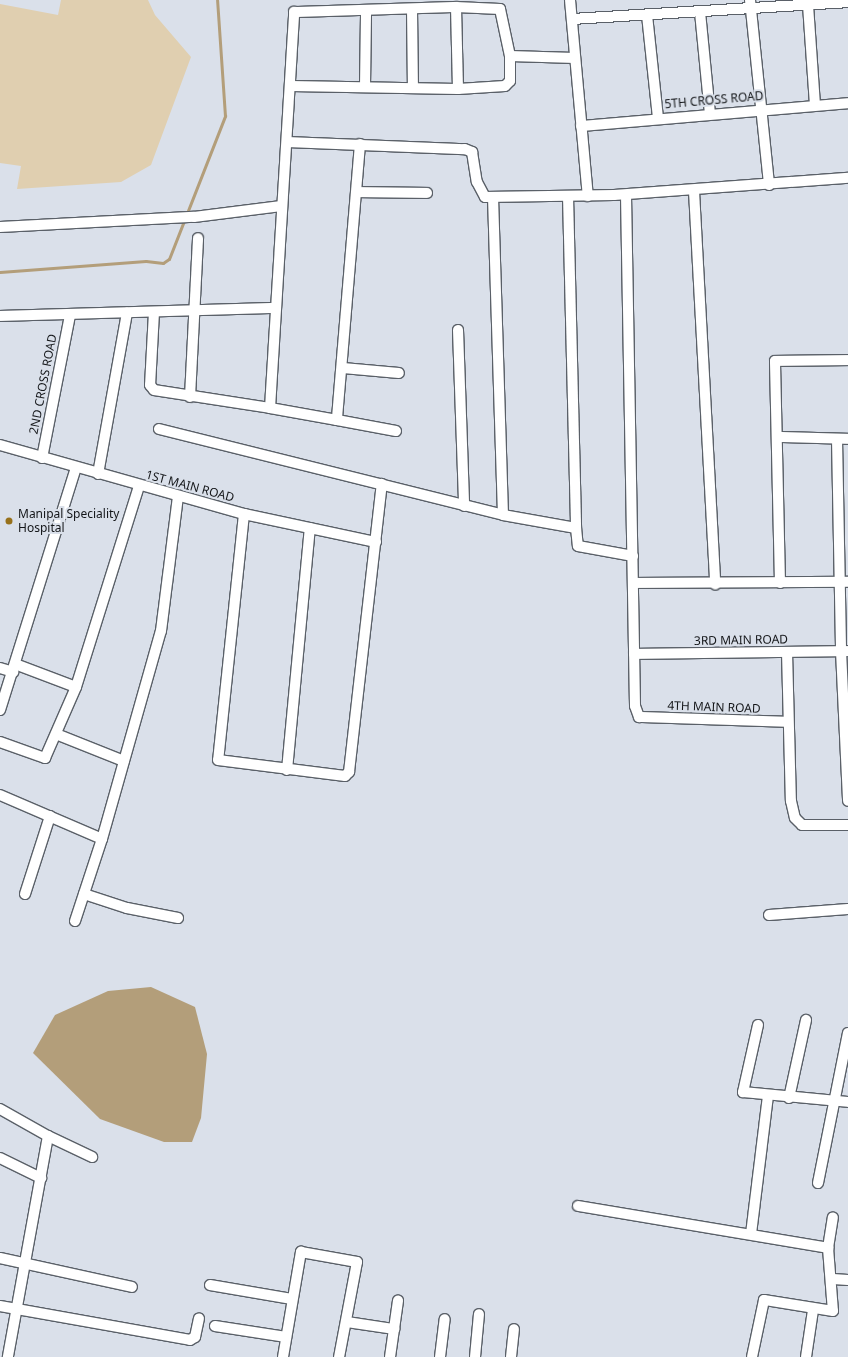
<!DOCTYPE html>
<style>
body{margin:0}
#map{position:relative;width:848px;height:1357px;overflow:hidden;background:#dae0ea;font-family:"Noto Sans",sans-serif}
div>[style]{position:absolute}
.green>*{inset:0;background:#e0cfb0}
.water>*{inset:0;background:#b39e7a}
.stream>*{height:3px;margin:-1.5px;padding:0 1.5px;transform-origin:1.5px;border-radius:1.5px;background:#b39e7a}
.roads{filter:drop-shadow(1px 0 #5a6068) drop-shadow(-1px 0 #5a6068) drop-shadow(0 1px #5a6068) drop-shadow(0 -1px #5a6068)}
.minor>*{height:10px;margin:-5px;padding:0 5px;transform-origin:5px;border-radius:5px;background:#fff}
.dots>*{width:11px;height:11px;translate:-50% -50%;box-sizing:border-box;border:2px solid #dae0ea;border-radius:50%}
span{translate:-50% -50%;white-space:nowrap;text-align:center;line-height:1.15;-webkit-text-stroke:4px #dae0ea;paint-order:stroke}
.street-label{font-size:12px;color:#141619}
.poi-label{font-size:12px;color:#141619}
.left{translate:0 -50%;text-align:left}
</style>
<div id="map">
<div class="green">
<div style="clip-path:polygon(61px 0,148px 0,155px 15px,191px 57px,151px 165px,121px 182px,17px 189px,21px 166px,0 163px,0 4px,58px 15px)"></div>
</div>
<div class="water">
<div style="clip-path:polygon(151px 987px,195px 1007px,207px 1054px,201px 1118px,192px 1142px,164px 1142px,100px 1119px,33px 1053px,55px 1015px,108px 991px)"></div>
</div>
<div class="stream">
<div style="left:0;top:272px;width:146px;rotate:-4.3deg"></div>
<div style="left:146px;top:261px;width:17px;rotate:7deg"></div>
<div style="left:163px;top:263px;width:7px;rotate:-34deg"></div>
<div style="left:169px;top:259px;width:154px;rotate:-68.6deg"></div>
<div style="left:225px;top:116px;width:116px;rotate:-93.9deg"></div>
</div>
<div class="roads">
<div class="minor">
<div style="left:570px;top:0;width:197px;rotate:84.8deg"></div>
<div style="left:750px;top:0;width:186px;rotate:84.1deg"></div>
<div style="left:808px;top:5px;width:100px;rotate:86deg"></div>
<div style="left:456px;top:7px;width:44px;rotate:2.6deg"></div>
<div style="left:500px;top:9px;width:48px;rotate:78deg"></div>
<div style="left:510px;top:56px;width:65px;rotate:1.8deg"></div>
<div style="left:412px;top:9px;width:79px;rotate:89.3deg"></div>
<div style="left:700px;top:12px;width:102px;rotate:84.4deg"></div>
<div style="left:647px;top:15px;width:104px;rotate:83.9deg"></div>
<div style="left:572px;top:19px;width:277px;rotate:-3.5deg"></div>
<div style="left:291px;top:86px;width:167px;rotate:1deg"></div>
<div style="left:458px;top:89px;width:47px;rotate:-3.7deg"></div>
<div style="left:505px;top:86px;width:7px;rotate:-45deg"></div>
<div style="left:510px;top:81px;width:25px;rotate:-90deg"></div>
<div style="left:365px;top:86px;width:76px;rotate:-89.2deg"></div>
<div style="left:581px;top:126px;width:268px;rotate:-4.9deg"></div>
<div style="left:287px;top:142px;width:178px;rotate:2.3deg"></div>
<div style="left:465px;top:149px;width:8px;rotate:23deg"></div>
<div style="left:472px;top:152px;width:30px;rotate:81deg"></div>
<div style="left:477px;top:182px;width:17px;rotate:62deg"></div>
<div style="left:485px;top:197px;width:129px;rotate:-0.9deg"></div>
<div style="left:614px;top:195px;width:235px;rotate:-4.2deg"></div>
<div style="left:360px;top:144px;width:277px;rotate:94.8deg"></div>
<div style="left:337px;top:420px;width:68px;rotate:-169.8deg"></div>
<div style="left:270px;top:408px;width:397px;rotate:-86.5deg"></div>
<div style="left:294px;top:12px;width:162px;rotate:-1.8deg"></div>
<div style="left:456px;top:7px;width:82px;rotate:88.6deg"></div>
<div style="left:694px;top:191px;width:394px;rotate:86.9deg"></div>
<div style="left:357px;top:192px;width:70px;rotate:0.8deg"></div>
<div style="left:626px;top:195px;width:511px;rotate:88.99deg"></div>
<div style="left:635px;top:706px;width:12px;rotate:70deg"></div>
<div style="left:639px;top:717px;width:149px;rotate:1.9deg"></div>
<div style="left:568px;top:196px;width:332px;rotate:88.6deg"></div>
<div style="left:493px;top:197px;width:318px;rotate:88.2deg"></div>
<div style="left:0;top:227px;width:194px;rotate:-3deg"></div>
<div style="left:194px;top:217px;width:88px;rotate:-7.2deg"></div>
<div style="left:154px;top:312px;width:73px;rotate:93.1deg"></div>
<div style="left:150px;top:385px;width:6px;rotate:51deg"></div>
<div style="left:154px;top:390px;width:117px;rotate:8.8deg"></div>
<div style="left:0;top:316px;width:274px;rotate:-1.7deg"></div>
<div style="left:458px;top:330px;width:176px;rotate:88deg"></div>
<div style="left:343px;top:368px;width:56px;rotate:5.1deg"></div>
<div style="left:190px;top:397px;width:159px;rotate:-87.1deg"></div>
<div style="left:337px;top:420px;width:60px;rotate:10.6deg"></div>
<div style="left:159px;top:429px;width:355px;rotate:14deg"></div>
<div style="left:503px;top:515px;width:74px;rotate:10.1deg"></div>
<div style="left:576px;top:528px;width:18px;rotate:84deg"></div>
<div style="left:578px;top:546px;width:56px;rotate:10.3deg"></div>
<div style="left:778px;top:437px;width:70px;rotate:1.6deg"></div>
<div style="left:837px;top:439px;width:212px;rotate:88.9deg"></div>
<div style="left:841px;top:651px;width:150px;rotate:87.3deg"></div>
<div style="left:0;top:445px;width:254px;rotate:15.8deg"></div>
<div style="left:244px;top:514px;width:135px;rotate:12deg"></div>
<div style="left:42px;top:458px;width:146px;rotate:-78.9deg"></div>
<div style="left:98px;top:474px;width:164px;rotate:-79.8deg"></div>
<div style="left:244px;top:514px;width:247px;rotate:96deg"></div>
<div style="left:218px;top:760px;width:128px;rotate:7.2deg"></div>
<div style="left:345px;top:776px;width:6px;rotate:-45deg"></div>
<div style="left:349px;top:772px;width:290px;rotate:-83.5deg"></div>
<div style="left:633px;top:583px;width:215px;rotate:-0.3deg"></div>
<div style="left:780px;top:583px;width:222px;rotate:-91.3deg"></div>
<div style="left:775px;top:361px;width:73px;rotate:-0.8deg"></div>
<div style="left:787px;top:652px;width:149px;rotate:88.5deg"></div>
<div style="left:791px;top:801px;width:17px;rotate:77deg"></div>
<div style="left:795px;top:818px;width:10px;rotate:45deg"></div>
<div style="left:802px;top:825px;width:46px"></div>
<div style="left:634px;top:654px;width:214px;rotate:-0.8deg"></div>
<div style="left:15px;top:664px;width:65px;rotate:20.7deg"></div>
<div style="left:0;top:668px;width:14px;rotate:17deg"></div>
<div style="left:0;top:710px;width:254px;rotate:-72.6deg"></div>
<div style="left:56px;top:734px;width:73px;rotate:21.7deg"></div>
<div style="left:0;top:742px;width:48px;rotate:19.6deg"></div>
<div style="left:45px;top:758px;width:77px;rotate:-66.4deg"></div>
<div style="left:76px;top:687px;width:211px;rotate:-72.6deg"></div>
<div style="left:287px;top:770px;width:243px;rotate:-84.6deg"></div>
<div style="left:0;top:795px;width:111px;rotate:23.3deg"></div>
<div style="left:25px;top:894px;width:82px;rotate:-72.2deg"></div>
<div style="left:84px;top:894px;width:45px;rotate:18deg"></div>
<div style="left:127px;top:908px;width:52px;rotate:11.1deg"></div>
<div style="left:769px;top:915px;width:79px;rotate:-4.3deg"></div>
<div style="left:75px;top:921px;width:86px;rotate:-71.8deg"></div>
<div style="left:102px;top:839px;width:216px;rotate:-74.2deg"></div>
<div style="left:161px;top:631px;width:135px;rotate:-82.8deg"></div>
<div style="left:758px;top:1025px;width:69px;rotate:102.6deg"></div>
<div style="left:743px;top:1092px;width:105px;rotate:5.4deg"></div>
<div style="left:789px;top:1098px;width:80px;rotate:-77.7deg"></div>
<div style="left:0;top:1109px;width:55px;rotate:29.4deg"></div>
<div style="left:48px;top:1136px;width:225px;rotate:100.3deg"></div>
<div style="left:48px;top:1136px;width:49px;rotate:25.5deg"></div>
<div style="left:0;top:1158px;width:46px;rotate:26deg"></div>
<div style="left:818px;top:1183px;width:153px;rotate:-78.7deg"></div>
<div style="left:578px;top:1206px;width:254px;rotate:9.5deg"></div>
<div style="left:828px;top:1248px;width:63px;rotate:85.5deg"></div>
<div style="left:833px;top:1311px;width:70px;rotate:-170.9deg"></div>
<div style="left:764px;top:1300px;width:58px;rotate:101.9deg"></div>
<div style="left:751px;top:1234px;width:140px;rotate:-83deg"></div>
<div style="left:828px;top:1248px;width:31px;rotate:-81deg"></div>
<div style="left:0;top:1258px;width:135px;rotate:12.4deg"></div>
<div style="left:833px;top:1279px;width:15px;rotate:4deg"></div>
<div style="left:210px;top:1285px;width:83px;rotate:9.7deg"></div>
<div style="left:0;top:1306px;width:193px;rotate:10.1deg"></div>
<div style="left:190px;top:1340px;width:6px;rotate:-31deg"></div>
<div style="left:195px;top:1337px;width:19px;rotate:-78deg"></div>
<div style="left:347px;top:1322px;width:48px;rotate:8.5deg"></div>
<div style="left:215px;top:1326px;width:72px;rotate:8.8deg"></div>
<div style="left:283px;top:1357px;width:107px;rotate:-80.3deg"></div>
<div style="left:301px;top:1252px;width:57px;rotate:10.1deg"></div>
<div style="left:357px;top:1262px;width:97px;rotate:100.7deg"></div>
<div style="left:390px;top:1357px;width:57px;rotate:-81.9deg"></div>
<div style="left:440px;top:1357px;width:38px;rotate:-83deg"></div>
<div style="left:475px;top:1357px;width:43px;rotate:-84.7deg"></div>
<div style="left:511px;top:1357px;width:28px;rotate:-84deg"></div>
<div style="left:806px;top:1357px;width:48px;rotate:-81.5deg"></div>
</div>
</div>
<div class="dots">
<div style="left:9px;top:521px;background:#97711b"></div>
</div>
<div class="street-label">
<span style="left:714px;top:100px;rotate:-5deg">5TH CROSS ROAD</span>
<span style="left:43px;top:384px;rotate:-79deg">2ND CROSS ROAD</span>
<span style="left:190px;top:486px;rotate:15deg">1ST MAIN ROAD</span>
<span style="left:741px;top:640px;rotate:-1deg">3RD MAIN ROAD</span>
<span style="left:714px;top:707px;rotate:2deg">4TH MAIN ROAD</span>
</div>
<div class="poi-label">
<span class="left" style="left:18px;top:521px">Manipal Speciality<br>Hospital</span>
</div>
</div>
